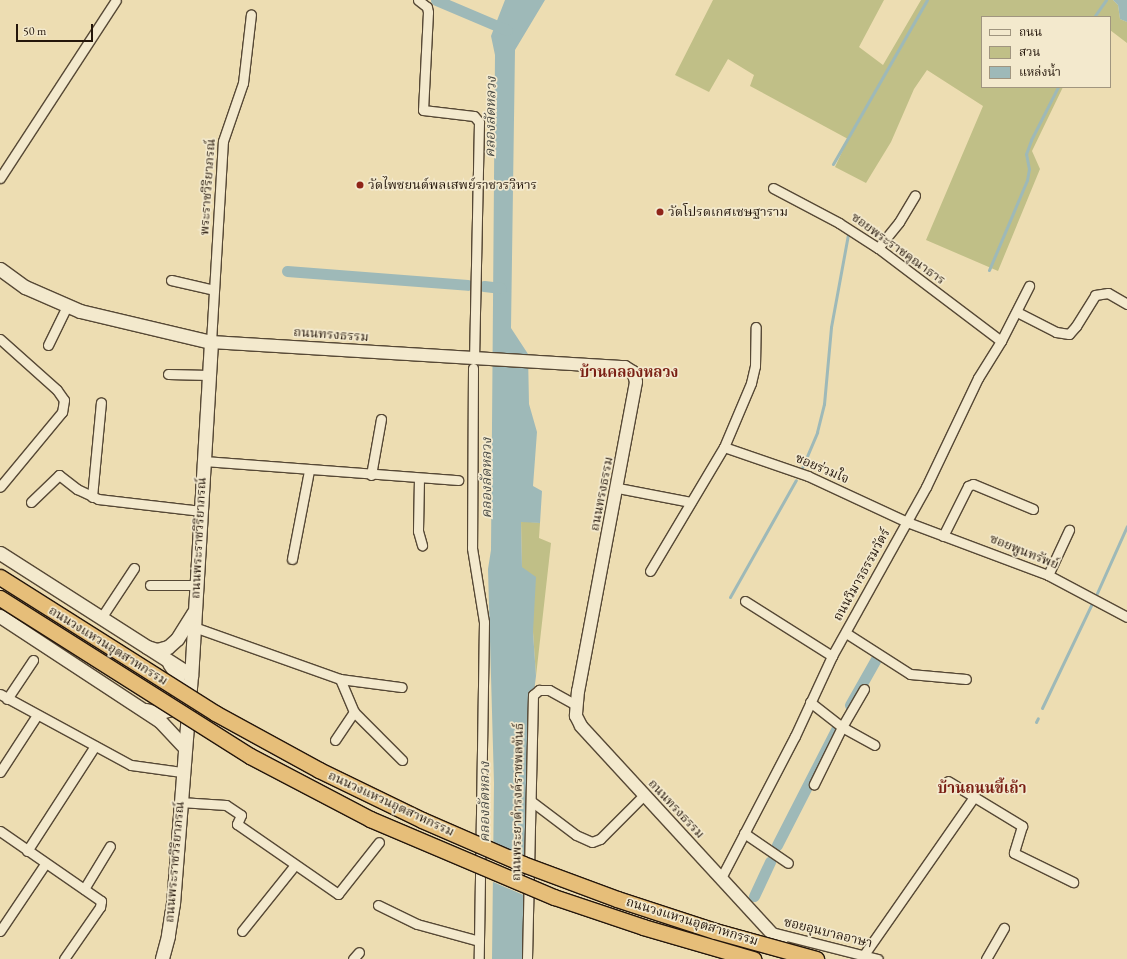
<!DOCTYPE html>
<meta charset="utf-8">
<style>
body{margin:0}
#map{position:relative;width:1127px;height:959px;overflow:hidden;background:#edddb2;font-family:"EB Garamond","Noto Serif Thai",serif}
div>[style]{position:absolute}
.green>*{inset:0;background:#c0bf87}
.water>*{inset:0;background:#9eb9b8}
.pier>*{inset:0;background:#edddb2}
.stream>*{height:3px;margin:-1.5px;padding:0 1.5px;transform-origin:1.5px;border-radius:1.5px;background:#9eb9b8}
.canal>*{height:11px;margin:-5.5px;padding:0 5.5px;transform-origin:5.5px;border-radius:5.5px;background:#9eb9b8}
.roads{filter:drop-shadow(1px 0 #564835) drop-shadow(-1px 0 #564835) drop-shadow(0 1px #564835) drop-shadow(0 -1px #564835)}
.minor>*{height:9px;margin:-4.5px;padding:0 4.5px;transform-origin:4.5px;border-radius:4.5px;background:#f3e9cd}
.tertiary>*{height:12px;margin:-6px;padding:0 6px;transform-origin:6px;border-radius:6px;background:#f3e9cd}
.secondary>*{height:13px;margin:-6.5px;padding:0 6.5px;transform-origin:6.5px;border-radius:6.5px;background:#f3e9cd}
.bridges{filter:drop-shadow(1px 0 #24160b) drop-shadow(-1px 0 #24160b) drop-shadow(0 1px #24160b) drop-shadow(0 -1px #24160b)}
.primary-bridge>*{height:15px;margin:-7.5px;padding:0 7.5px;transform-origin:7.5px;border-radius:7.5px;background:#e6be79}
.dots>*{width:11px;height:11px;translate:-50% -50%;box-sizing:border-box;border:2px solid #f3e9cd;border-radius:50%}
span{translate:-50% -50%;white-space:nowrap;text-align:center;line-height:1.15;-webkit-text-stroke:3.5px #f3e9cd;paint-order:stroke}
.poi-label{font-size:13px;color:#24160b}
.left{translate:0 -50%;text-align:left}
.street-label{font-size:13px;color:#24160b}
.water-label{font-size:14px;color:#4f4f48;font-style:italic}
.quarter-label{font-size:15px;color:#7a1f14;font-weight:700}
.legend{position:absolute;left:981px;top:16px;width:130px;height:72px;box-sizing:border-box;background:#f3e9cd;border:1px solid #a0957f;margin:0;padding:5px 7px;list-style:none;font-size:12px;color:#24160b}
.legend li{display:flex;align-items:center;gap:8px;height:20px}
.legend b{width:20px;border:1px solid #a0957f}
.scale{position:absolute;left:16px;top:24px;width:77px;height:18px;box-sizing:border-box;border:2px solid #24160b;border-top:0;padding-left:5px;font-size:12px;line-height:14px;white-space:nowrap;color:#24160b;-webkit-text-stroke:3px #f3e9cd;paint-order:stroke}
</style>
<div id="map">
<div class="green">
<div style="clip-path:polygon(713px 0,884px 0,859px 47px,883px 65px,921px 0,1113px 0,1118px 5px,1120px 19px,1127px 22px,1127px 43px,1110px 30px,1110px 17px,982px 17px,982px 87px,1063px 87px,1032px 151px,1040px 169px,998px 271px,926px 240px,983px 106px,927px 70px,914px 89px,891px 142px,866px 183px,835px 167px,848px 139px,750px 86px,754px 75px,728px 59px,709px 92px,675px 75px)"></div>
<div style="clip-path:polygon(521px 521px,540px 523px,539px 538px,551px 543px,536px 676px,533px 632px,522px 567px)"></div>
</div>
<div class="water">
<div style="clip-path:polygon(505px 0,545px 0,515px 50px,511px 328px,528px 354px,529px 404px,537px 432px,533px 486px,542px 491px,540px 523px,521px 522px,522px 567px,536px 577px,533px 632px,536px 676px,528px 739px,524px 959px,492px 959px,494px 783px,488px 569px,491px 550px,495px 55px,491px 36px)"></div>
<div style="clip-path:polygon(1113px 0,1127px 0,1127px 22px,1120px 19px,1118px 5px)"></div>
</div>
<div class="pier">
<div style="clip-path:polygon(491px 842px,528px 858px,528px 897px,491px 881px)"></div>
</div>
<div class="stream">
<div style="left:1094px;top:17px;width:21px;rotate:-55deg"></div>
<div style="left:833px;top:164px;width:189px;rotate:-60.2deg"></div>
<div style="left:989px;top:270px;width:98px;rotate:-67.1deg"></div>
<div style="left:1027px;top:180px;width:11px;rotate:-80deg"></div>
<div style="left:1029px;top:169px;width:15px;rotate:-101deg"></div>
<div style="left:1026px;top:154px;width:15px;rotate:-70deg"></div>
<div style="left:1031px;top:140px;width:59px;rotate:-63deg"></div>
<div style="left:802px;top:468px;width:39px;rotate:-67deg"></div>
<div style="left:817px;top:432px;width:29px;rotate:-76deg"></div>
<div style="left:824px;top:404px;width:77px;rotate:-84.8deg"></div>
<div style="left:831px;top:327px;width:95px;rotate:-79.6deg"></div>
<div style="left:1097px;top:593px;width:73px;rotate:-65.9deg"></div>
<div style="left:730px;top:597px;width:134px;rotate:-60.6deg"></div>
<div style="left:1042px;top:708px;width:116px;rotate:-64.5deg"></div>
<div style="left:1036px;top:722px;width:4px;rotate:-63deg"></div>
</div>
<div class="canal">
<div style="left:436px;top:0;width:77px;rotate:22.9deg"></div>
<div style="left:287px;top:271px;width:181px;rotate:4.4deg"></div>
<div style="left:484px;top:286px;width:17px;rotate:7deg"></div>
<div style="left:850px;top:705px;width:55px;rotate:-60.6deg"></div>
<div style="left:777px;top:845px;width:134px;rotate:-62.9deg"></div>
<div style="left:754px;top:896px;width:38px;rotate:-65deg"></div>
</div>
<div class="roads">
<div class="minor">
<div style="left:418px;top:0;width:11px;rotate:38deg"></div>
<div style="left:427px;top:7px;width:5px;rotate:79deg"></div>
<div style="left:428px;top:12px;width:98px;rotate:92.9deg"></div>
<div style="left:423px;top:110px;width:51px;rotate:6.7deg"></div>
<div style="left:474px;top:116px;width:8px;rotate:50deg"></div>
<div style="left:479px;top:122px;width:231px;rotate:91.2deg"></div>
<div style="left:0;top:178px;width:212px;rotate:-56.9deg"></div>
<div style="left:773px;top:188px;width:75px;rotate:27.9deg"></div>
<div style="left:839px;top:223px;width:46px;rotate:32.7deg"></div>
<div style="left:878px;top:248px;width:154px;rotate:37.1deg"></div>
<div style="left:878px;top:248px;width:33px;rotate:-51deg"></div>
<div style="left:899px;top:222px;width:31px;rotate:-59deg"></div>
<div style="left:171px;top:280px;width:44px;rotate:13.1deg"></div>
<div style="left:1017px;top:312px;width:44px;rotate:27.1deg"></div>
<div style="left:1056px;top:332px;width:13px;rotate:9deg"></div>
<div style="left:1069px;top:334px;width:11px;rotate:-49deg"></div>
<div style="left:1076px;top:326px;width:36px;rotate:-58deg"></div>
<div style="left:1095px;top:295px;width:13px;rotate:-9deg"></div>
<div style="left:1108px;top:293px;width:22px;rotate:30deg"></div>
<div style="left:0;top:339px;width:76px;rotate:41.8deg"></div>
<div style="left:57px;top:390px;width:12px;rotate:55deg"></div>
<div style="left:64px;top:400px;width:12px;rotate:99deg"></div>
<div style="left:62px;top:412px;width:97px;rotate:129.6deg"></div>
<div style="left:211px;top:342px;width:201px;rotate:-86.6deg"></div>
<div style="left:223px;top:141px;width:61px;rotate:-71deg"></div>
<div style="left:243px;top:83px;width:69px;rotate:-83.4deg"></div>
<div style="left:48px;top:345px;width:43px;rotate:-64deg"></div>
<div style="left:473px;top:368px;width:180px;rotate:90.3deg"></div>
<div style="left:472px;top:548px;width:75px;rotate:80.8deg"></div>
<div style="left:484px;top:622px;width:337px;rotate:90.9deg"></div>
<div style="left:168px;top:374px;width:41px;rotate:1.4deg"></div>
<div style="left:724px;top:447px;width:89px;rotate:19deg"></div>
<div style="left:808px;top:476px;width:109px;rotate:24.9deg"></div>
<div style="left:907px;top:522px;width:151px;rotate:20.6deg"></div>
<div style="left:1048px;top:575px;width:89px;rotate:28deg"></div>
<div style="left:204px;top:461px;width:255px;rotate:4.3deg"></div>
<div style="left:371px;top:475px;width:57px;rotate:-79.9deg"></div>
<div style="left:419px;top:478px;width:53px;rotate:91.1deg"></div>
<div style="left:418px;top:531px;width:15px;rotate:74deg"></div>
<div style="left:618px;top:488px;width:74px;rotate:10.9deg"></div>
<div style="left:92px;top:497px;width:95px;rotate:-84.6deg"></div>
<div style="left:31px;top:502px;width:39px;rotate:-44deg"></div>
<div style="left:59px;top:475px;width:23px;rotate:38deg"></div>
<div style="left:77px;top:489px;width:23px;rotate:25deg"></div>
<div style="left:98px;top:499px;width:104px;rotate:6.6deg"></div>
<div style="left:943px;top:536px;width:56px;rotate:-63.4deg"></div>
<div style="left:968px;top:486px;width:5px;rotate:-22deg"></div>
<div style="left:973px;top:484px;width:65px;rotate:22.6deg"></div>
<div style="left:292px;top:559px;width:90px;rotate:-79.1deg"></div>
<div style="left:650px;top:571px;width:144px;rotate:-59.2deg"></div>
<div style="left:724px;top:447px;width:69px;rotate:-67.1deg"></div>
<div style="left:751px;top:383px;width:17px;rotate:-77deg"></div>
<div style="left:755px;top:366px;width:39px;rotate:-89deg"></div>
<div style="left:1048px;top:575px;width:50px;rotate:-65deg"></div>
<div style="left:150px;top:585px;width:47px"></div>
<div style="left:745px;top:601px;width:103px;rotate:32.3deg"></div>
<div style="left:101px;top:618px;width:60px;rotate:-56.6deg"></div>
<div style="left:194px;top:627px;width:155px;rotate:19.6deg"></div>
<div style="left:340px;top:679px;width:62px;rotate:7.5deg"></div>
<div style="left:846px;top:633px;width:76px;rotate:32.6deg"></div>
<div style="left:910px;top:674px;width:56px;rotate:5.1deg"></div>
<div style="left:864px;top:689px;width:44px;rotate:120.1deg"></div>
<div style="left:842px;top:727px;width:37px;rotate:29deg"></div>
<div style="left:0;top:694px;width:149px;rotate:28.5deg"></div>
<div style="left:131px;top:765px;width:51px;rotate:7.8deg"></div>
<div style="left:7px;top:699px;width:47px;rotate:-56.3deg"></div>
<div style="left:810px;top:702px;width:41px;rotate:38deg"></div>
<div style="left:842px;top:727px;width:64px;rotate:116.2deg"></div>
<div style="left:354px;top:712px;width:68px;rotate:45deg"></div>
<div style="left:335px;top:740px;width:34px;rotate:-56deg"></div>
<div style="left:354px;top:712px;width:36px;rotate:-113deg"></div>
<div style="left:0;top:772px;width:68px;rotate:-57deg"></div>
<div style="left:948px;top:781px;width:87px;rotate:31.3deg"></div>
<div style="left:1022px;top:826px;width:28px;rotate:107deg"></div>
<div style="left:1014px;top:853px;width:66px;rotate:26.2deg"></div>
<div style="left:531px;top:801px;width:56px;rotate:37.1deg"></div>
<div style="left:576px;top:835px;width:17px;rotate:24deg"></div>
<div style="left:592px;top:842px;width:9px;rotate:-21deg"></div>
<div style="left:600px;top:839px;width:62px;rotate:-45deg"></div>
<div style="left:180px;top:802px;width:46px;rotate:3.7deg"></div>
<div style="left:226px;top:805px;width:18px;rotate:34deg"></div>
<div style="left:241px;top:815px;width:10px;rotate:114deg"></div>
<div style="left:237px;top:824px;width:123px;rotate:34.7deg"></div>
<div style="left:338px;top:894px;width:66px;rotate:-51.7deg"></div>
<div style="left:0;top:831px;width:123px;rotate:34.7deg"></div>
<div style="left:101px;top:901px;width:6px;rotate:99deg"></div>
<div style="left:100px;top:907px;width:63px;rotate:124.7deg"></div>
<div style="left:744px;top:833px;width:53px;rotate:34.3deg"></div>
<div style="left:27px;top:851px;width:125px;rotate:-57.1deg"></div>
<div style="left:721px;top:878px;width:160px;rotate:-62.5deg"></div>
<div style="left:795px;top:736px;width:88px;rotate:-65.2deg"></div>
<div style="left:832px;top:656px;width:193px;rotate:-60.9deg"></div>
<div style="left:926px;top:487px;width:121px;rotate:-64.5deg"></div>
<div style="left:978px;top:378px;width:44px;rotate:-58.1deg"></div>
<div style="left:1001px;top:341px;width:62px;rotate:-63deg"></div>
<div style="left:84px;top:889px;width:50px;rotate:-58.8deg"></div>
<div style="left:378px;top:905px;width:43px;rotate:26deg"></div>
<div style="left:417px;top:924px;width:64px;rotate:15.3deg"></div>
<div style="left:0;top:931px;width:81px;rotate:-56.1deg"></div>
<div style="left:242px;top:931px;width:83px;rotate:-51.3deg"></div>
<div style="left:771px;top:932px;width:110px;rotate:14.2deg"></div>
<div style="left:863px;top:956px;width:194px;rotate:-55.1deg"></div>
<div style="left:353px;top:959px;width:9px;rotate:-49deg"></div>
<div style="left:527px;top:959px;width:264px;rotate:-88.7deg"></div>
<div style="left:533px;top:695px;width:8px;rotate:-40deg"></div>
<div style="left:539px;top:690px;width:10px"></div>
<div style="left:549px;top:690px;width:31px;rotate:29deg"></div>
<div style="left:986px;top:959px;width:36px;rotate:-60deg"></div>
</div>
<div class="tertiary">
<div style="left:211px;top:342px;width:415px;rotate:3.5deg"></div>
<div style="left:625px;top:367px;width:9px;rotate:32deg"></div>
<div style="left:633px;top:372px;width:10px;rotate:73deg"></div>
<div style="left:636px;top:382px;width:314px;rotate:100.6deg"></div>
<div style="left:578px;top:691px;width:25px;rotate:95deg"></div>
<div style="left:576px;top:716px;width:11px;rotate:63deg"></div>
<div style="left:581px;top:726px;width:307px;rotate:47.4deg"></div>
</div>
<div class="secondary">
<div style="left:0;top:269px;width:31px;rotate:36deg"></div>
<div style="left:25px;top:287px;width:60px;rotate:23.6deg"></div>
<div style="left:80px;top:311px;width:135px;rotate:13.3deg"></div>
<div style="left:211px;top:342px;width:334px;rotate:93.4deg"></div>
<div style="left:191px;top:675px;width:229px;rotate:94.5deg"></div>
<div style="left:173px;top:903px;width:33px;rotate:99deg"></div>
<div style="left:168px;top:936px;width:24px;rotate:105deg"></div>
<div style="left:0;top:553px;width:227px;rotate:32.6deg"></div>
<div style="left:0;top:616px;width:191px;rotate:33.3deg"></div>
<div style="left:160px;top:721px;width:35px;rotate:47deg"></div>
<div style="left:147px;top:647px;width:10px;rotate:17deg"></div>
<div style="left:157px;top:650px;width:11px;rotate:-15deg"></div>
<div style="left:168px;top:647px;width:12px;rotate:-42deg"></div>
<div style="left:177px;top:639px;width:31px;rotate:-58deg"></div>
<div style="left:146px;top:710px;width:12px;rotate:14deg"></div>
<div style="left:158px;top:713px;width:10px;rotate:-17deg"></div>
<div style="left:168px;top:710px;width:11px;rotate:-45deg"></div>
<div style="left:176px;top:702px;width:16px;rotate:-79deg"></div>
<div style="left:179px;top:686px;width:11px;rotate:-100deg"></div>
<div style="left:177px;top:675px;width:14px;rotate:-124deg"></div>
</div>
</div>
<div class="bridges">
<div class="primary-bridge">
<div style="left:0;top:577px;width:254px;rotate:32.3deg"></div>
<div style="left:215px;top:713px;width:119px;rotate:28.7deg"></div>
<div style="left:319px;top:770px;width:114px;rotate:25.9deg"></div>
<div style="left:422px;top:820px;width:110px;rotate:23.5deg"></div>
<div style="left:523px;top:864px;width:100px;rotate:20.4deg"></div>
<div style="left:617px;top:899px;width:103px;rotate:18.1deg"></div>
<div style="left:715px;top:931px;width:105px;rotate:15.5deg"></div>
<div style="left:0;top:598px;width:296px;rotate:32.3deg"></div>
<div style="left:250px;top:756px;width:136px;rotate:27.7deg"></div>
<div style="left:370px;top:819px;width:200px;rotate:23deg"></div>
<div style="left:554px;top:897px;width:94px;rotate:18.6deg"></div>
<div style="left:643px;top:927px;width:115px;rotate:16.2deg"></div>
</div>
</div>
<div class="dots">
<div style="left:360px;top:185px;background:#8f2418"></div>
<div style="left:660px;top:212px;background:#8f2418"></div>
</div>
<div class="poi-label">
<span class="left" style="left:368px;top:185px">วัดไพชยนต์พลเสพย์ราชวรวิหาร</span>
<span class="left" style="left:668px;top:212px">วัดโปรดเกศเชษฐาราม</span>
</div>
<div class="street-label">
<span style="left:208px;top:187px;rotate:-86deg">พระราชวิริยาภรณ์</span>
<span style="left:898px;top:249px;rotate:36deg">ซอยพระราชคุณาธาร</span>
<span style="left:331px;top:335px;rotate:4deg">ถนนทรงธรรม</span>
<span style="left:822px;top:469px;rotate:23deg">ซอยร่วมใจ</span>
<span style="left:602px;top:494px;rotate:-79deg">ถนนทรงธรรม</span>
<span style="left:199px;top:538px;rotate:-87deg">ถนนพระราชวิริยาภรณ์</span>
<span style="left:1024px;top:552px;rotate:22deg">ซอยพูนทรัพย์</span>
<span style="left:862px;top:575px;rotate:-61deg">ถนนวิมารธรรมวัตร์</span>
<span style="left:108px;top:646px;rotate:32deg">ถนนวงแหวนอุตสาหกรรม</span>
<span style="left:518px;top:802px;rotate:-89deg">ถนนพระยาดำรงค์ราชพลขันธ์</span>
<span style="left:391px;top:804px;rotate:25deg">ถนนวงแหวนอุตสาหกรรม</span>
<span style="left:676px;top:809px;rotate:47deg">ถนนทรงธรรม</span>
<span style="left:175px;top:862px;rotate:-85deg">ถนนพระราชวิริยาภรณ์</span>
<span style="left:692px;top:922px;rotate:17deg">ถนนวงแหวนอุตสาหกรรม</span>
<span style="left:828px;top:933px;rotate:14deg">ซอยอุนบาลอาษา</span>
</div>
<div class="water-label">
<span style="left:490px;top:117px;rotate:-89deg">คลองลัดหลวง</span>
<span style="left:486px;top:478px;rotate:-90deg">คลองลัดหลวง</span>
<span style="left:484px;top:802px;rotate:-90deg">คลองลัดหลวง</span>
</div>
<div class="quarter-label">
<span style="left:629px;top:372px">บ้านคลองหลวง</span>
<span style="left:982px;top:788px">บ้านถนนขี้เถ้า</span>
</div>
<ul class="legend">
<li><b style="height:5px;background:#f3e9cd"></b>ถนน</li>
<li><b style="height:11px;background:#c0bf87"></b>สวน</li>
<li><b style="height:11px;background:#9eb9b8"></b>แหล่งน้ำ</li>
</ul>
<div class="scale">50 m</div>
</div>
